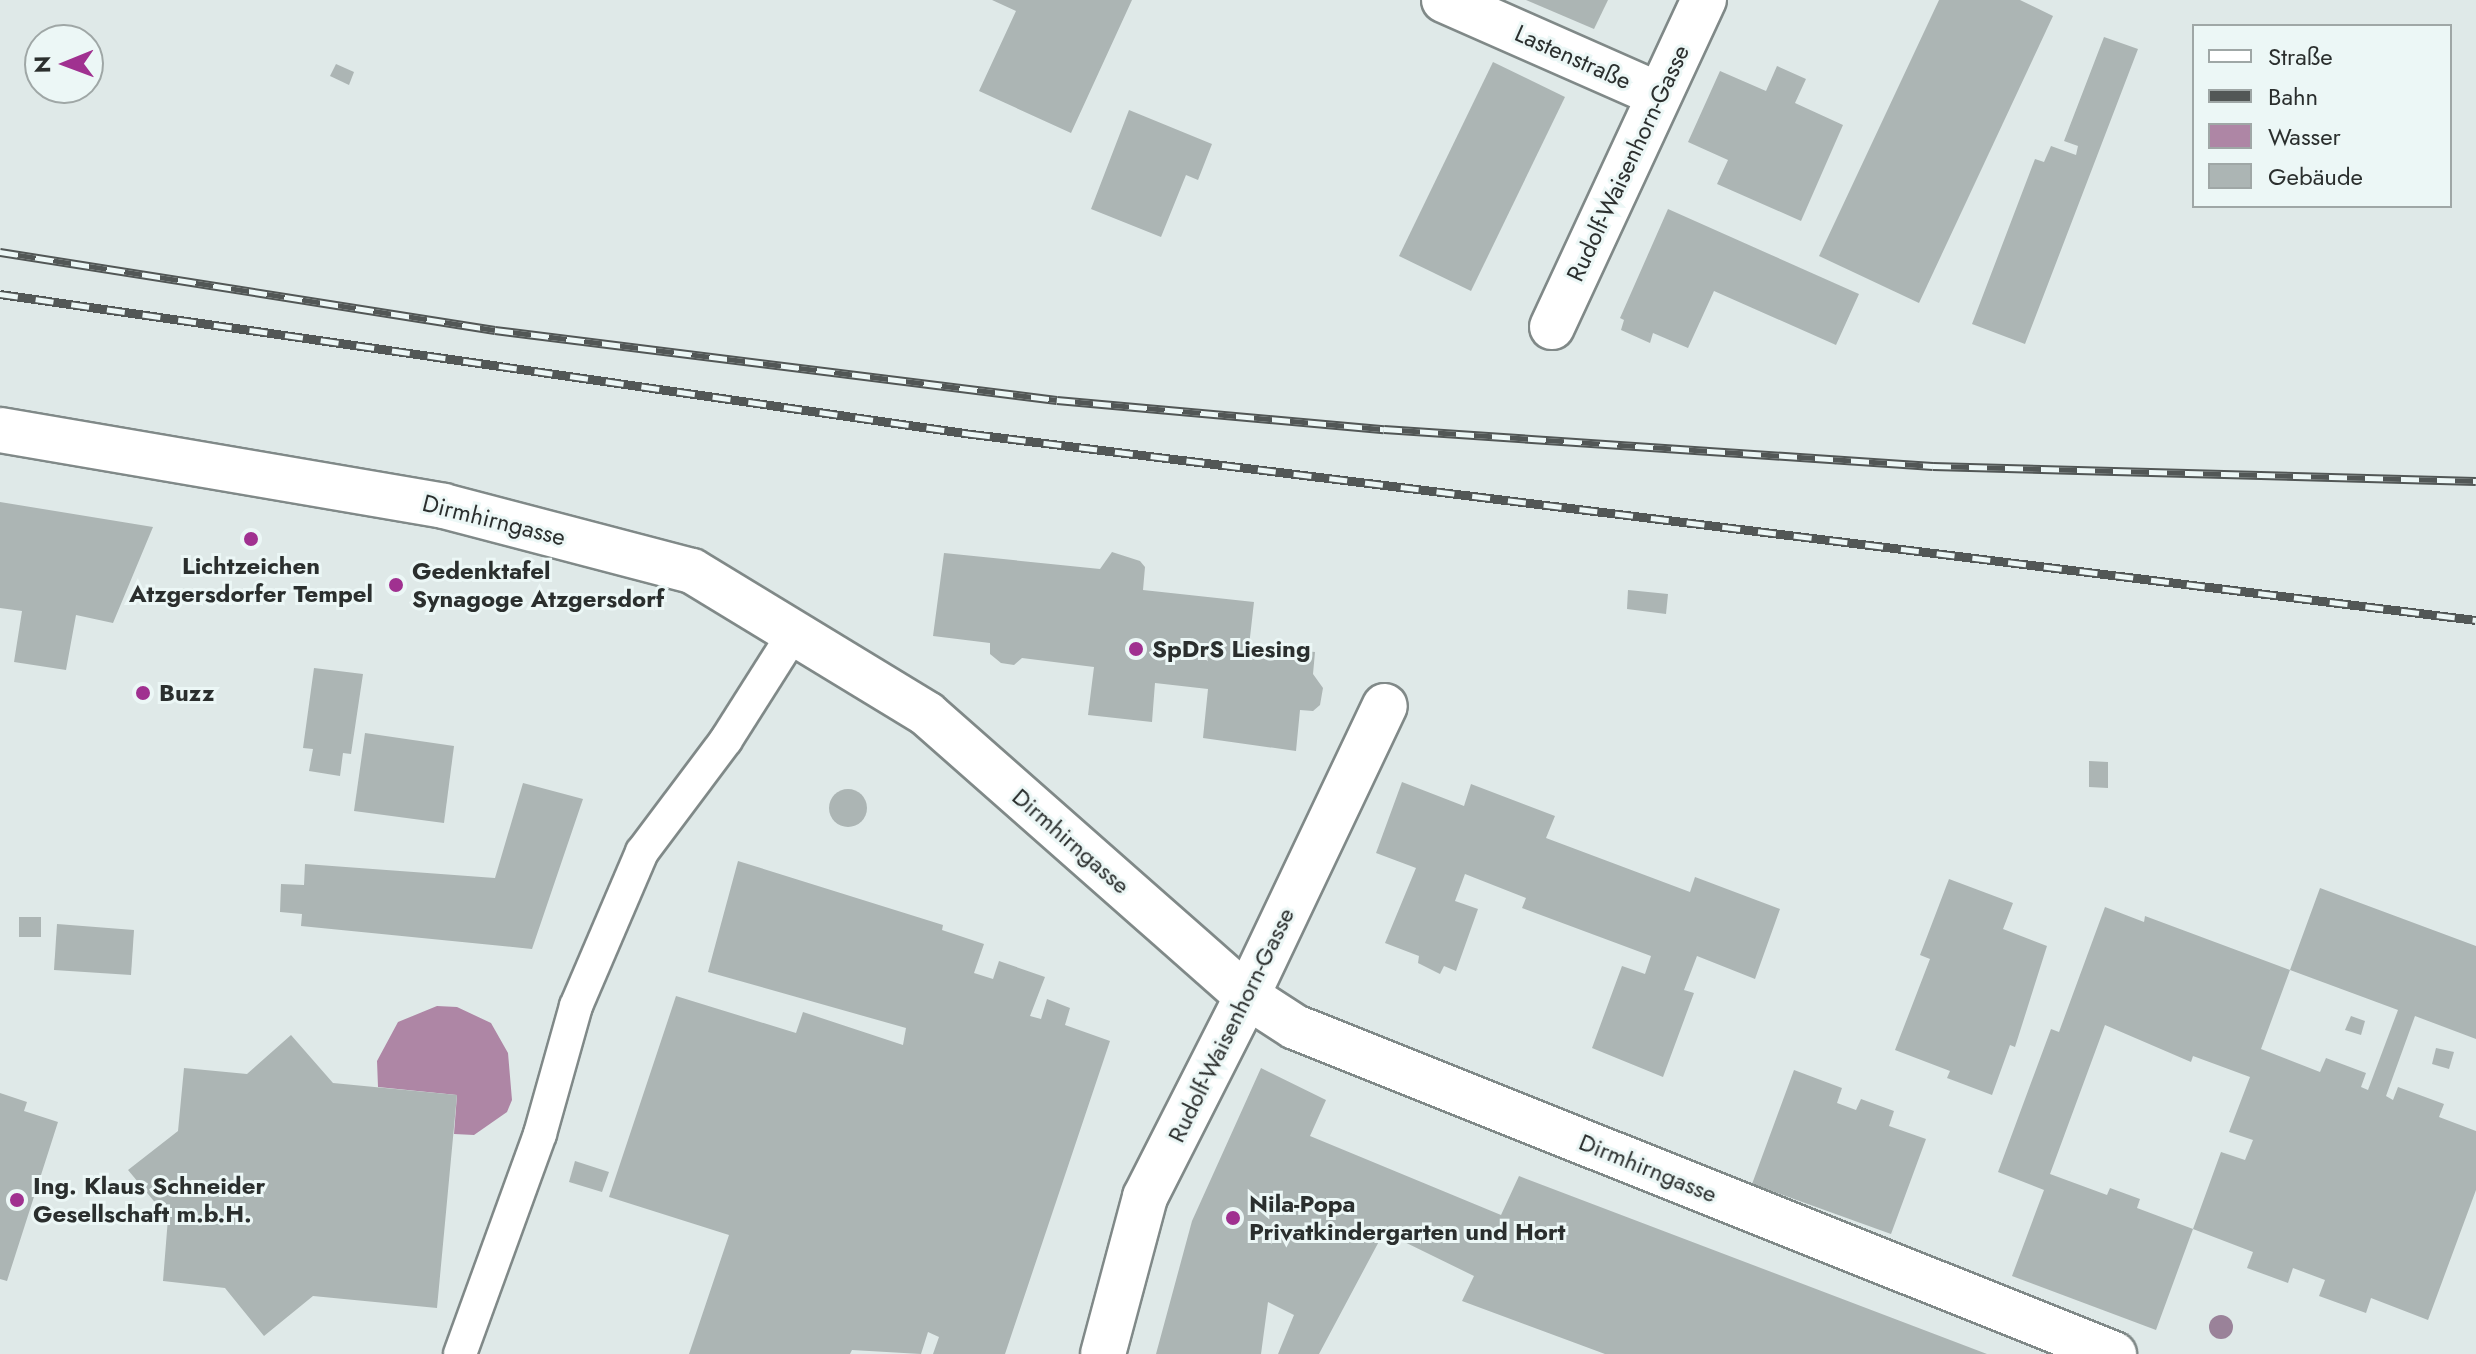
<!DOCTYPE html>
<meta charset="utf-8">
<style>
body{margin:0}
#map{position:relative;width:2476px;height:1354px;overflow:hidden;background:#dfe9e8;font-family:Jost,sans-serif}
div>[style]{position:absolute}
.water>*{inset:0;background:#ae86a5}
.building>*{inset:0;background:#acb5b4}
.round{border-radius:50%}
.roads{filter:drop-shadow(2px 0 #808988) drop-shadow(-2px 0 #808988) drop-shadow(0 2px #808988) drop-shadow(0 -2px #808988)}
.lane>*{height:32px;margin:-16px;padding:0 16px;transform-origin:16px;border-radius:16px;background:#fff}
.street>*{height:44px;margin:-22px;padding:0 22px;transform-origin:22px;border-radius:22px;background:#fff}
.secondary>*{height:44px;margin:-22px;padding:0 22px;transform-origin:22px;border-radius:22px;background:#fff}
.rail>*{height:9px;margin-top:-4.5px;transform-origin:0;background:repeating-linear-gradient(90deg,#ecf7f6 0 18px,#525756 0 36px);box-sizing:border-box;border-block:2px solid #525756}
.trees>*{width:24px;height:24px;margin:-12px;border-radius:50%;background:#9a8299}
.dots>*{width:22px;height:22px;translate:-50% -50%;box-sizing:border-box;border:4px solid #ecf7f6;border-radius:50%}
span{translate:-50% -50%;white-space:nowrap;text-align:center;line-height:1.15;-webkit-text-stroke:6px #ecf7f6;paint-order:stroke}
.street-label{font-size:24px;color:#2b2f2e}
.poi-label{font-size:24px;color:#2b2f2e;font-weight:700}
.left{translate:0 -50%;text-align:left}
.legend{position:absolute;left:2192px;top:24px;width:260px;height:184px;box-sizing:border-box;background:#ecf7f6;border:2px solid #9fa7a6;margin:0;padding:10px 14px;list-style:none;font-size:24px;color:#2b2f2e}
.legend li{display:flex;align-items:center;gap:16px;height:40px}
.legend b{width:40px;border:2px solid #9fa7a6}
.north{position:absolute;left:24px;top:24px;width:80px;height:80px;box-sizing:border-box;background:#ecf7f6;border:2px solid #9fa7a6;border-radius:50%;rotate:269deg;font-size:22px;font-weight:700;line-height:32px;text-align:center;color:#2b2f2e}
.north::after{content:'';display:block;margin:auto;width:28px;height:36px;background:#a03190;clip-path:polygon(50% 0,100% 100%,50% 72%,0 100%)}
</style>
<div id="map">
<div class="water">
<div style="clip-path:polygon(437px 1006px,457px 1007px,491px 1023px,508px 1053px,512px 1100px,507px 1112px,474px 1135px,454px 1134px,457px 1095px,378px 1087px,377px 1061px,398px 1022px)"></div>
</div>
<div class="building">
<div style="clip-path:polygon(992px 0,1132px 0,1071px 133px,979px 91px,1016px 11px)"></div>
<div style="clip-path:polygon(1526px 0,1608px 0,1594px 29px)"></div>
<div style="clip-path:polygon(1939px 0,2020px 0,2053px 16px,1919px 303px,1819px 256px)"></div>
<div style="clip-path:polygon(2104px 37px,2138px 49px,2025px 344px,1972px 324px,2035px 159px,2044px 162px,2051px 146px,2076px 155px,2078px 146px,2064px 141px)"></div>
<div style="clip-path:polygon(1493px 62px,1565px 97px,1471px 291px,1399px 256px)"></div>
<div style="clip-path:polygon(336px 64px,354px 72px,349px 85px,330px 76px)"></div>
<div style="clip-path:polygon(1777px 66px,1806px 79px,1795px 103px,1843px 125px,1801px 221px,1717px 184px,1728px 160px,1688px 142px,1720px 71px,1766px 91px)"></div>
<div style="clip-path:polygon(1129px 110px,1212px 144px,1198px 180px,1186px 175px,1161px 237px,1091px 209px)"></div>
<div style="clip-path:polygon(1668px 209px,1859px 294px,1836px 345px,1714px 291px,1688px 348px,1653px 333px,1650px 343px,1621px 330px,1624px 320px,1620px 318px)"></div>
<div style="clip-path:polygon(0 502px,153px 527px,113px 623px,76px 615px,66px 670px,14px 662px,22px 611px,0 608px)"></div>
<div style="clip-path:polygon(1112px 552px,1140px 561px,1145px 567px,1143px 590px,1254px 602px,1249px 646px,1315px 652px,1313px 674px,1323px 688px,1320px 705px,1313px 711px,1300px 710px,1296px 751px,1203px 738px,1208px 689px,1155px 683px,1152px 722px,1088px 715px,1094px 667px,1022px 658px,1014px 665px,1001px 663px,990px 654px,990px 643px,933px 636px,944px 553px,1100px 569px)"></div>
<div style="clip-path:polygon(1628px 590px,1668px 594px,1666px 614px,1627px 609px)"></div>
<div style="clip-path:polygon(314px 668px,363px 674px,351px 754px,343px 753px,340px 776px,309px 771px,313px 749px,303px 748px)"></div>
<div style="clip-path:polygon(365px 733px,454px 746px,444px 823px,354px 811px)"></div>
<div style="clip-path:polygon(2089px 761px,2108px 762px,2108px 788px,2089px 787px)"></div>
<div style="clip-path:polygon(1402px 782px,1464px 806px,1471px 784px,1555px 816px,1546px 838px,1690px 892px,1695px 877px,1780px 909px,1755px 979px,1697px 956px,1684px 990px,1694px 993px,1663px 1077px,1592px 1048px,1622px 966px,1645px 974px,1651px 956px,1522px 908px,1526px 898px,1465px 874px,1455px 901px,1478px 909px,1456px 971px,1444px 966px,1440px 974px,1418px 963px,1419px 956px,1385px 943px,1416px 868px,1376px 853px)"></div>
<div style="clip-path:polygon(523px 783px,583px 799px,532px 949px,301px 926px,302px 914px,280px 912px,281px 884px,304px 885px,305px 864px,495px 878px)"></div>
<div class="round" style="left:829px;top:789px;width:38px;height:38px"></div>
<div style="clip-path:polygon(738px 861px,943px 925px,942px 930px,984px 944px,974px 973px,993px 979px,999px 961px,1045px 977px,1030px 1016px,1041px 1019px,1047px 999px,1070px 1008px,1065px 1025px,1110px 1041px,1005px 1354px,933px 1354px,939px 1337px,928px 1332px,921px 1354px,852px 1350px,850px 1354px,689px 1354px,729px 1235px,609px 1197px,676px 996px,796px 1033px,803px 1012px,903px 1045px,906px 1028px,708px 972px)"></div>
<div style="clip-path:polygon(1949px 879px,2013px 903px,2003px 929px,2047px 946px,2015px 1047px,2010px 1045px,1992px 1095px,1947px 1078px,1950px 1071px,1895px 1050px,1930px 959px,1920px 955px)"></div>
<div style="clip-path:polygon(2320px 888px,2476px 946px,2476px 1039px,2415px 1016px,2386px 1096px,2393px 1100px,2398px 1087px,2444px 1104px,2439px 1117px,2476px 1131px,2476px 1190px,2428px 1320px,2371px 1298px,2366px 1313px,2319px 1296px,2325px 1280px,2293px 1268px,2288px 1283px,2247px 1268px,2253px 1252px,2193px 1229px,2221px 1152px,2245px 1160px,2253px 1140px,2229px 1132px,2250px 1077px,2193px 1056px,2191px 1062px,2105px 1025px,2050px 1174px,2107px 1195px,2110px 1188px,2140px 1199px,2137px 1208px,2193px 1229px,2156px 1330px,2012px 1276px,2044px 1190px,1998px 1172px,2051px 1029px,2059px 1032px,2105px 907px,2144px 922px,2145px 916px,2290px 970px,2261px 1049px,2320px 1072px,2326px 1058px,2366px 1073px,2361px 1087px,2368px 1090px,2398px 1010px,2290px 970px)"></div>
<div style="clip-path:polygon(19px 917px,41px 917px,41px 937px,19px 937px)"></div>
<div style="clip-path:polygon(57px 924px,134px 930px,131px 975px,54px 970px)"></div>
<div style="clip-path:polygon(2351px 1016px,2365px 1021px,2361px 1035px,2345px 1030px)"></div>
<div style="clip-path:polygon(291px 1035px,333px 1083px,457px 1095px,437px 1308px,313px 1296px,264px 1336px,225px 1288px,163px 1281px,168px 1218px,128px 1170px,178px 1131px,184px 1068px,247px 1074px)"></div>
<div style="clip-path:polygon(2436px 1048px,2454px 1052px,2449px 1069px,2432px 1064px)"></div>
<div style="clip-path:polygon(1261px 1068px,1326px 1100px,1310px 1136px,1501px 1215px,1519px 1176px,1987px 1354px,1605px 1354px,1462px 1301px,1474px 1276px,1384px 1232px,1319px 1354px,1278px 1354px,1294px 1315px,1268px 1302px,1261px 1354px,1156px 1354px,1192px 1221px)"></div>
<div style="clip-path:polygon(1794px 1070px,1842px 1088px,1837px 1103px,1856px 1110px,1861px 1099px,1894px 1111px,1889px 1126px,1926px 1139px,1891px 1234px,1752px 1184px)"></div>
<div style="clip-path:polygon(0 1093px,27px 1102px,24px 1111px,58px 1122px,7px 1281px,0 1279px)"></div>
<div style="clip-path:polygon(575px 1161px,609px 1172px,602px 1192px,569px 1182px)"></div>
</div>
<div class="roads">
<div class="lane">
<div style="left:460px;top:1354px;width:234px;rotate:-70deg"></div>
<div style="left:540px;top:1134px;width:133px;rotate:-74.3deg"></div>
<div style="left:576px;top:1006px;width:168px;rotate:-66.8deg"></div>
<div style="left:642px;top:852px;width:140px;rotate:-53.1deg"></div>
<div style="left:726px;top:740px;width:127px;rotate:-57.6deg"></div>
</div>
<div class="street">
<div style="left:1444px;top:0;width:235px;rotate:23.8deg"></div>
<div style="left:1552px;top:327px;width:361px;rotate:-65.1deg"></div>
<div style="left:0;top:430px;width:450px;rotate:9.7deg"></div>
<div style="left:444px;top:506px;width:256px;rotate:14.7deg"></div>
<div style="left:692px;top:571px;width:275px;rotate:31.3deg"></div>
<div style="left:927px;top:714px;width:427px;rotate:41.4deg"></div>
<div style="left:1247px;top:996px;width:321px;rotate:-64.6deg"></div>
</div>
<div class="secondary">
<div style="left:1103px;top:1354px;width:163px;rotate:-75deg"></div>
<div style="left:1145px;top:1197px;width:225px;rotate:-63.1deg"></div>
<div style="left:1247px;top:996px;width:57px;rotate:32.9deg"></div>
<div style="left:1295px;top:1027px;width:882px;rotate:21.77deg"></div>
</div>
</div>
<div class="rail">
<div style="left:0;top:252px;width:501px;rotate:8.95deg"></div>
<div style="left:495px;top:330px;width:566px;rotate:7.1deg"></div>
<div style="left:1057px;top:400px;width:328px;rotate:5.1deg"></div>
<div style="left:1384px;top:429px;width:550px;rotate:3.86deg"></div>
<div style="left:1933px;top:466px;width:543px;rotate:1.58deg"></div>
<div style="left:0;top:294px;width:982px;rotate:8.2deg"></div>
<div style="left:972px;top:434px;width:1515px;rotate:7.05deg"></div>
</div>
<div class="trees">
<div style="left:2221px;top:1327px"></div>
</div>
<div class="dots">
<div style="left:251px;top:539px;background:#a03190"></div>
<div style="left:396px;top:585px;background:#a03190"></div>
<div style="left:1136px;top:649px;background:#a03190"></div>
<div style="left:143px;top:693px;background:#a03190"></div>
<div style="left:17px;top:1200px;background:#a03190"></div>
<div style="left:1233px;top:1218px;background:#a03190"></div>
</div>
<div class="street-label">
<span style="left:1573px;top:57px;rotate:24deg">Lastenstraße</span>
<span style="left:1628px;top:163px;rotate:-65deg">Rudolf-Waisenhorn-Gasse</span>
<span style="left:494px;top:520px;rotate:14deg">Dirmhirngasse</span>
<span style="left:1071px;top:841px;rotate:41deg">Dirmhirngasse</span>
<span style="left:1231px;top:1025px;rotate:-64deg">Rudolf-Waisenhorn-Gasse</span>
<span style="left:1648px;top:1168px;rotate:22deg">Dirmhirngasse</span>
</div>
<div class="poi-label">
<span style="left:251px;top:580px">Lichtzeichen<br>Atzgersdorfer Tempel</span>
<span class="left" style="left:412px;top:585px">Gedenktafel<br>Synagoge Atzgersdorf</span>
<span class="left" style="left:1152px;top:649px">SpDrS Liesing</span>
<span class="left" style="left:159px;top:693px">Buzz</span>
<span class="left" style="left:33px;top:1200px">Ing. Klaus Schneider<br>Gesellschaft m.b.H.</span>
<span class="left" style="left:1249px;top:1218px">Nila-Popa<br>Privatkindergarten und Hort</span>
</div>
<ul class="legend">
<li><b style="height:10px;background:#fff"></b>Straße</li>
<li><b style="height:10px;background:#525756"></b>Bahn</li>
<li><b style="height:22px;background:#ae86a5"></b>Wasser</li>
<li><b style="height:22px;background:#acb5b4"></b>Gebäude</li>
</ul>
<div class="north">N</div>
</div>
